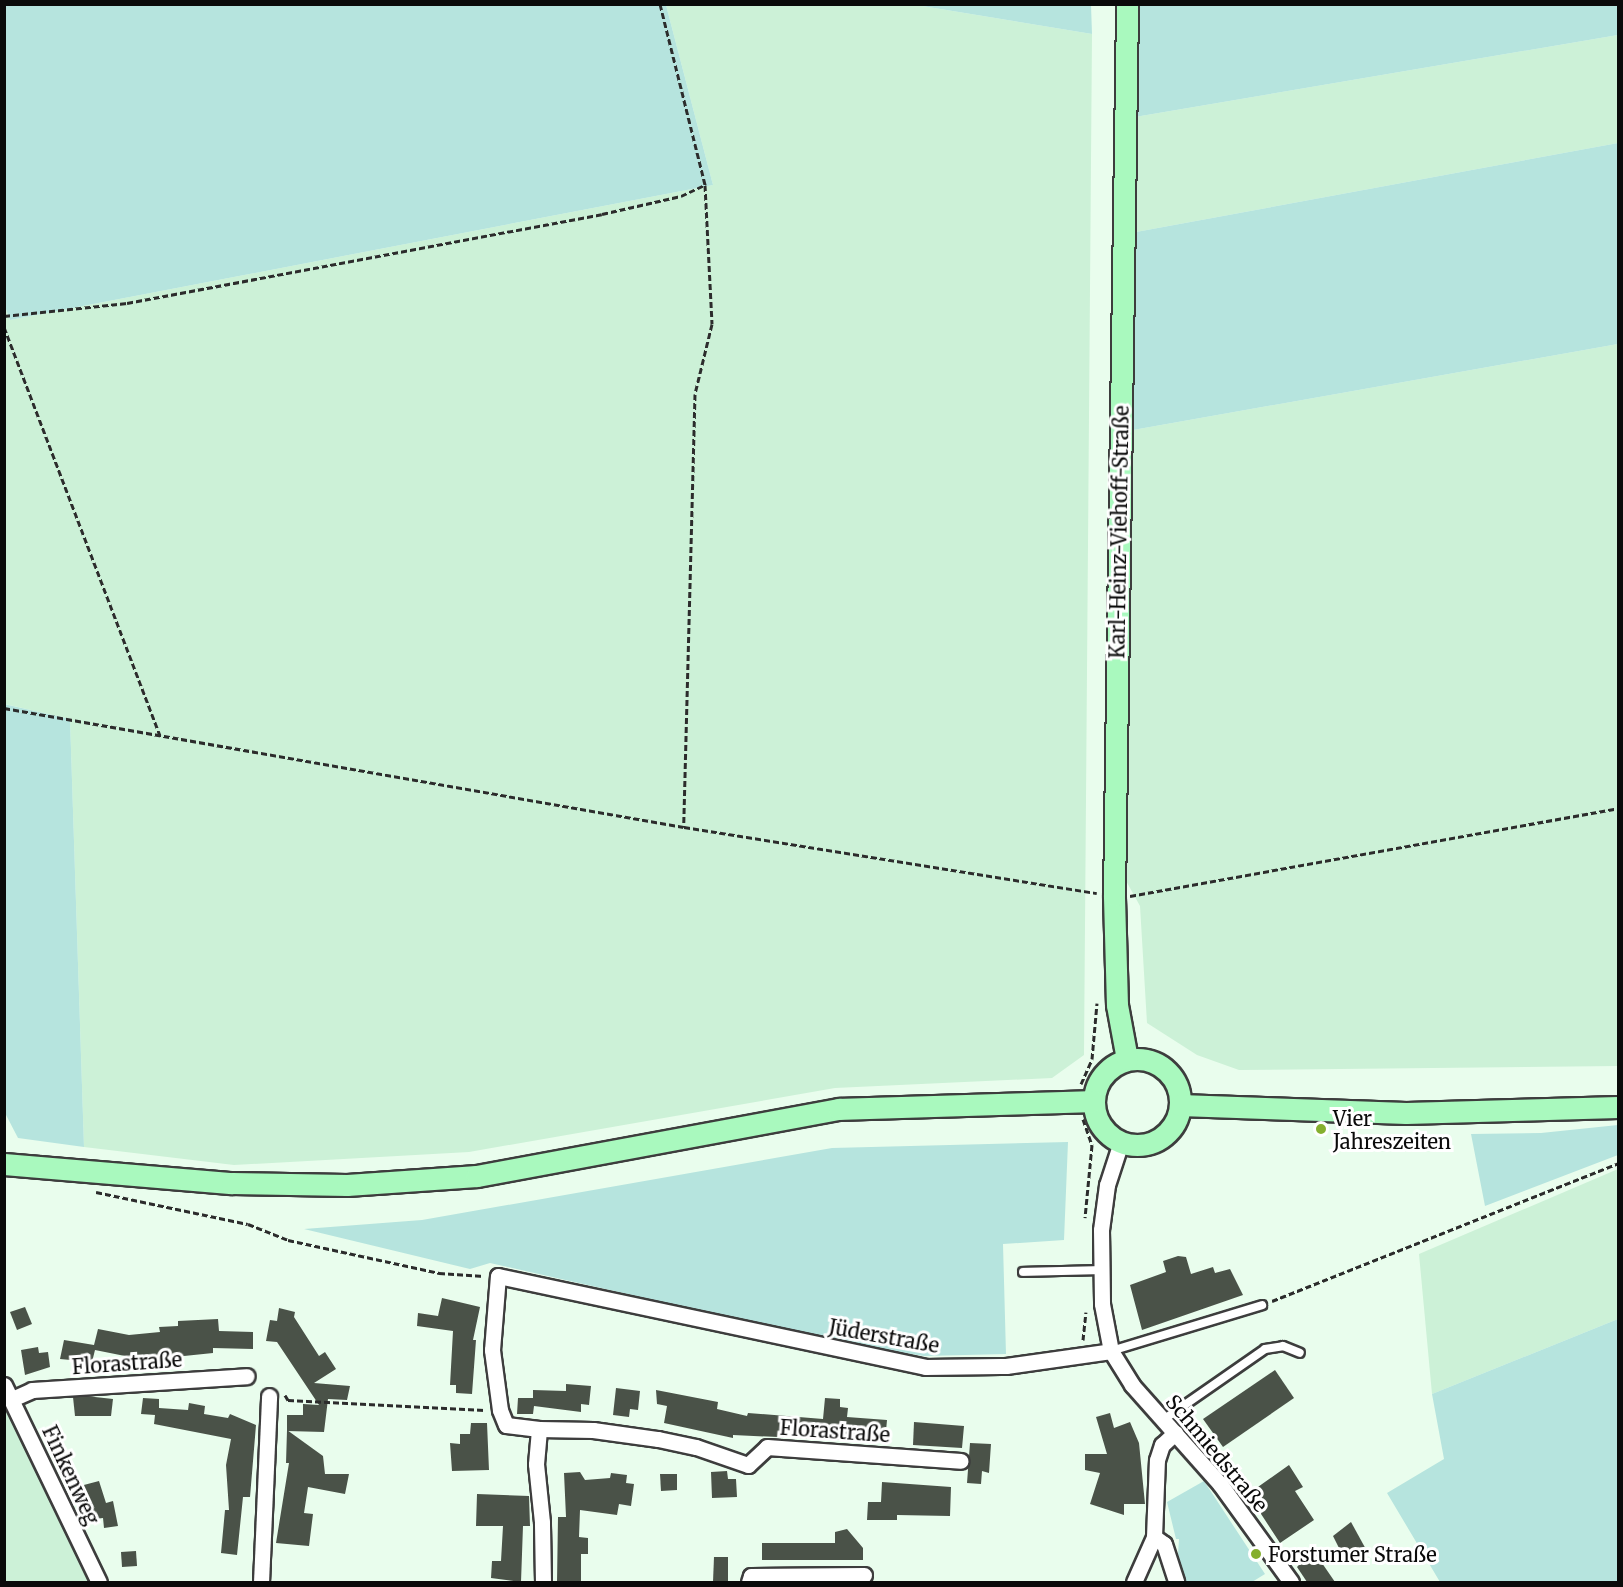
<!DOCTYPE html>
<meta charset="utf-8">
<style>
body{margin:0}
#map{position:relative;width:1623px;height:1587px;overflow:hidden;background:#e9fded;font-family:Merriweather,serif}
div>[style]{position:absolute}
.farmland>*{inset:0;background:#ccf1d7}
.green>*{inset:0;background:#b6e4de}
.building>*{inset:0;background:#4a5248}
.path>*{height:3px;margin-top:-1.5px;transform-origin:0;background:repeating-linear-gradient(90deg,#2c2c2c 0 6px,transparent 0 9px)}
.roads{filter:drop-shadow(2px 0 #3d3d3d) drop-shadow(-2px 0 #3d3d3d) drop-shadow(0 2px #3d3d3d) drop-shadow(0 -2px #3d3d3d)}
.lane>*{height:8px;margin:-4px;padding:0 4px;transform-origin:4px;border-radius:4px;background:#fff}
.street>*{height:15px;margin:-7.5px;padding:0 7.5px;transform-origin:7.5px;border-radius:7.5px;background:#fff}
.secondary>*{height:21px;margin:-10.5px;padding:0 10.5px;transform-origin:10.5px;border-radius:10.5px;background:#a9f9be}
.secondary>.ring{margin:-10.5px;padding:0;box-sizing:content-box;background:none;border:21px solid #a9f9be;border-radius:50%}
.dots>*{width:16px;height:16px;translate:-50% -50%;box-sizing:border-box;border:3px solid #fff;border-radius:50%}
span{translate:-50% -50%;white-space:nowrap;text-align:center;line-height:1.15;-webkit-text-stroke:6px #fff;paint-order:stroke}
.street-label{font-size:20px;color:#0a0a0a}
.poi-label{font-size:20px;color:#0a0a0a}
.left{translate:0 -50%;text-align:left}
.frame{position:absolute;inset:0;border:6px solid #0a0a0a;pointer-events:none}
</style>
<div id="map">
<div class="farmland">
<div style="clip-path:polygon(666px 5px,916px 5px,1092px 34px,1084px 1055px,1052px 1078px,835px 1088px,469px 1152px,234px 1165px,84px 1147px,70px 719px,5px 704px,4px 304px,10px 320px,713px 185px)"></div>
<div style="clip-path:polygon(1618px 35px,1618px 143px,1136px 232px,1135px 117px)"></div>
<div style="clip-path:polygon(1618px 344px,1618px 1066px,1239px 1070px,1197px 1055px,1147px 1023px,1140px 906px,1125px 879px,1133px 430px)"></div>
<div style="clip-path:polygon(1618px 1169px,1618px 1319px,1432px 1394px,1419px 1254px)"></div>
<div style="clip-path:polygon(4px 1400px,92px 1582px,5px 1582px)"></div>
</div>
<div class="green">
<div style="clip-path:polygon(5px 4px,666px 5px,713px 185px,10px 320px,4px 304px)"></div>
<div style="clip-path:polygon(916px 5px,1091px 5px,1092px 34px)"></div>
<div style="clip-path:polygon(1133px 5px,1618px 5px,1618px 35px,1135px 117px)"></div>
<div style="clip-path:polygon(1618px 143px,1618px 344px,1133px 430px,1136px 232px)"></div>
<div style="clip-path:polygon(4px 704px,70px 719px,84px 1147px,18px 1138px,5px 1113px)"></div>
<div style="clip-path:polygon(1618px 1125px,1618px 1155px,1485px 1206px,1471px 1134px,1541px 1133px)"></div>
<div style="clip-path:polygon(1068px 1142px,1064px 1240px,1003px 1244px,1006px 1354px,924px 1356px,863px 1347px,490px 1263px,470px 1269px,304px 1229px,422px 1220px,832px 1148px)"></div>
<div style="clip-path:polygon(1618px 1319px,1618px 1582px,1440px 1582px,1387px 1493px,1444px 1459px,1432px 1394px)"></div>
<div style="clip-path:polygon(1204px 1481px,1265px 1574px,1252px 1582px,1185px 1582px,1178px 1555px,1179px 1539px,1176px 1539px,1167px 1502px)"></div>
</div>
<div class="building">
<div style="clip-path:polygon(1178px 1256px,1186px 1257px,1191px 1274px,1213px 1267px,1215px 1273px,1230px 1269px,1243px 1295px,1142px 1330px,1130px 1285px,1166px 1272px,1163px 1261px)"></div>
<div style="clip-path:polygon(442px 1298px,480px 1307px,473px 1340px,476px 1340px,472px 1394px,456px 1393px,456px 1385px,450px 1385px,453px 1331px,417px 1326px,418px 1313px,438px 1316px)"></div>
<div style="clip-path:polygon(25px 1307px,32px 1324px,17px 1330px,10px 1312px)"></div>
<div style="clip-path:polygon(279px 1308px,295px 1312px,294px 1317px,319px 1356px,325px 1352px,336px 1369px,314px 1383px,350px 1386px,347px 1400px,328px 1399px,324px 1432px,287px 1431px,287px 1415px,303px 1415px,303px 1404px,319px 1405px,277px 1342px,266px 1341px,270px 1320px,277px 1321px)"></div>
<div style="clip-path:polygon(218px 1319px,219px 1331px,253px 1332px,253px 1349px,213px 1348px,213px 1353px,126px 1362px,125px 1356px,95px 1350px,92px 1362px,60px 1359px,64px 1340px,94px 1345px,98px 1329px,129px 1335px,160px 1332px,159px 1327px,178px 1326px,178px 1321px)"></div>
<div style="clip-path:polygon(38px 1347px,39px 1353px,48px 1352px,50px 1367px,25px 1375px,21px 1350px)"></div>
<div style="clip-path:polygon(1275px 1370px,1294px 1398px,1223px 1447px,1203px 1419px)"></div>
<div style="clip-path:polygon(566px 1384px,591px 1386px,589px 1405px,581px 1404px,581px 1412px,534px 1406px,533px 1414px,517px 1414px,518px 1398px,533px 1398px,533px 1390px,566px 1391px)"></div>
<div style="clip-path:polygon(616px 1388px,640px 1391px,638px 1410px,630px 1409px,629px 1417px,613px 1415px)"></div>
<div style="clip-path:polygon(656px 1390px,718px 1402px,717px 1409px,747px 1416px,748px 1413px,823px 1419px,825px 1398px,840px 1399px,840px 1407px,848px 1408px,847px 1417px,887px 1420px,885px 1442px,733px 1435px,733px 1438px,664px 1423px,667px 1406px,657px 1404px)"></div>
<div style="clip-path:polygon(86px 1396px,113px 1399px,111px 1416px,75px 1416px,73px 1397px)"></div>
<div style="clip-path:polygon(143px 1398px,159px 1399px,159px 1408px,188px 1410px,189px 1403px,205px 1406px,204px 1414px,228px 1418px,230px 1414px,256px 1425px,250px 1497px,243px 1497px,237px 1555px,221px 1553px,225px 1510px,229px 1510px,226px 1465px,231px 1439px,154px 1424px,155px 1415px,141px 1414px)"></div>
<div style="clip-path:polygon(1110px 1413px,1114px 1428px,1130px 1422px,1139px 1443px,1145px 1504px,1124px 1504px,1124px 1515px,1090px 1504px,1100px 1473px,1085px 1470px,1085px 1454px,1107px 1454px,1096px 1417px)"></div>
<div style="clip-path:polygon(914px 1422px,964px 1426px,962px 1448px,913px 1445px)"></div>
<div style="clip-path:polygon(471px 1423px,487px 1423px,489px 1470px,452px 1471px,450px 1443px,460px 1444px,460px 1434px,470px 1434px)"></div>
<div style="clip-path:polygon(287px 1430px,323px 1456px,325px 1474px,349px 1474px,345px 1494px,308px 1487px,304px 1513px,313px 1514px,309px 1546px,276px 1543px,289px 1463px,286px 1463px)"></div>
<div style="clip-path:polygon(970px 1443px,991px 1444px,989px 1473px,982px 1471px,981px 1484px,967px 1483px)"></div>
<div style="clip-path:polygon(1289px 1465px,1303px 1487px,1295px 1491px,1314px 1520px,1280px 1543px,1248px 1494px)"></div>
<div style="clip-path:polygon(727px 1471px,728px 1479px,736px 1479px,737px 1497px,712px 1498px,711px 1472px)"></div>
<div style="clip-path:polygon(580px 1472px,585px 1480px,610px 1478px,611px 1473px,627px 1475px,626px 1483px,634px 1484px,631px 1506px,619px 1504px,617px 1515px,580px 1510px,579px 1537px,588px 1538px,588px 1554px,581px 1554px,581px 1582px,557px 1582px,558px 1517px,566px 1517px,564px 1473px)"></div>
<div style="clip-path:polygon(660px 1474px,677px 1474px,677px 1490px,661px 1491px)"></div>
<div style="clip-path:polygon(99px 1481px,106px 1503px,113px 1501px,118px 1526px,104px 1528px,103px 1518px,95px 1519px,92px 1507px,86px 1508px,80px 1486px)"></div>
<div style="clip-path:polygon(882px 1482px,951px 1487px,950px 1516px,897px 1515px,897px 1520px,867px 1520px,868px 1502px,881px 1502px)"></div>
<div style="clip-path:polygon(477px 1494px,529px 1496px,530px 1526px,523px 1526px,521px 1582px,491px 1578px,492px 1561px,501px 1561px,503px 1526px,476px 1526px)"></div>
<div style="clip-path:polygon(1351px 1522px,1368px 1553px,1347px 1564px,1333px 1536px)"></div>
<div style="clip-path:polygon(847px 1529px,863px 1548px,863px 1560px,762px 1560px,762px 1543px,835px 1543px,835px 1532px)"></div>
<div style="clip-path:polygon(1313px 1550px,1335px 1582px,1307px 1582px,1297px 1567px)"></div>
<div style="clip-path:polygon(136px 1551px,137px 1566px,122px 1567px,121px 1552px)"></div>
<div style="clip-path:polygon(714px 1557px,728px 1557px,728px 1582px,713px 1582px)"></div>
</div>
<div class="path">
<div style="left:660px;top:4px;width:187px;rotate:76deg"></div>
<div style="left:705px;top:185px;width:139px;rotate:87.1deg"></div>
<div style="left:712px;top:324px;width:72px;rotate:103.7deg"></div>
<div style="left:695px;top:394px;width:433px;rotate:91.5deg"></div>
<div style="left:4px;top:316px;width:124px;rotate:-6deg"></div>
<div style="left:127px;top:303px;width:483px;rotate:-10.6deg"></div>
<div style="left:602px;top:214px;width:81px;rotate:-12.8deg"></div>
<div style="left:681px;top:196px;width:26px;rotate:-25deg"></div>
<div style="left:4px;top:327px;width:437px;rotate:69.1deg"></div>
<div style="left:4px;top:708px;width:690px;rotate:9.93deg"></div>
<div style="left:684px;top:827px;width:418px;rotate:9.1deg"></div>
<div style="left:1130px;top:896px;width:496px;rotate:-10.2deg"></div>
<div style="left:1081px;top:1084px;width:27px;rotate:-66deg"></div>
<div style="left:1092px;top:1059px;width:56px;rotate:-84.9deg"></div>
<div style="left:1083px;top:1119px;width:28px;rotate:71deg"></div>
<div style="left:1092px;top:1145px;width:73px;rotate:95.5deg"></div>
<div style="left:96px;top:1192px;width:155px;rotate:11.9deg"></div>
<div style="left:248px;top:1224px;width:43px;rotate:21.8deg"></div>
<div style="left:288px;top:1240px;width:155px;rotate:12.3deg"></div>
<div style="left:439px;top:1273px;width:45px;rotate:3.8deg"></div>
<div style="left:1272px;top:1301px;width:373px;rotate:-21.7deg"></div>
<div style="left:1083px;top:1340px;width:28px;rotate:-84deg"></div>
<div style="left:285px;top:1395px;width:6px;rotate:59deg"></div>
<div style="left:288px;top:1400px;width:197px;rotate:2.9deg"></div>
</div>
<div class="roads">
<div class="lane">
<div style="left:1023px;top:1272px;width:77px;rotate:-1.5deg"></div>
<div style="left:1111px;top:1351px;width:158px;rotate:-16.9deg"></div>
<div style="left:1163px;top:1420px;width:124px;rotate:-34.8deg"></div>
<div style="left:1265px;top:1349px;width:18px;rotate:-9deg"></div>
<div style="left:1283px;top:1346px;width:18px;rotate:22deg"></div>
</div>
<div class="street">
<div style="left:1121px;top:1142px;width:45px;rotate:108deg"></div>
<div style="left:1107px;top:1185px;width:45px;rotate:97.6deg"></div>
<div style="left:1101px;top:1230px;width:74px;rotate:89.2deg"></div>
<div style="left:1102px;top:1304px;width:48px;rotate:79.2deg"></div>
<div style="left:1111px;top:1351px;width:40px;rotate:58deg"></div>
<div style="left:1132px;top:1385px;width:132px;rotate:48.4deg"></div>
<div style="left:1220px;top:1484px;width:121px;rotate:54.1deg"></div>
<div style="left:4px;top:1385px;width:219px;rotate:64.3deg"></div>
<div style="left:12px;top:1399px;width:22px;rotate:-24deg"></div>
<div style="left:32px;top:1390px;width:215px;rotate:-3.7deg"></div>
<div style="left:539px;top:1429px;width:54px;rotate:1.1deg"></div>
<div style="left:593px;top:1430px;width:66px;rotate:7.9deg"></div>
<div style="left:658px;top:1439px;width:39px;rotate:12deg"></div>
<div style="left:696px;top:1447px;width:55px;rotate:19.1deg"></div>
<div style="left:748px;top:1465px;width:26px;rotate:-43deg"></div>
<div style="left:767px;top:1447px;width:194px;rotate:4.1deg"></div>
<div style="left:1154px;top:1537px;width:12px;rotate:35deg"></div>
<div style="left:1164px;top:1544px;width:40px;rotate:72deg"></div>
<div style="left:261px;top:1582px;width:186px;rotate:-87.5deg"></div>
<div style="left:543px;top:1582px;width:60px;rotate:-91deg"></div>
<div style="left:542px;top:1522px;width:58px;rotate:-95.9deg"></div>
<div style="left:536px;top:1464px;width:35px;rotate:-85deg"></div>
<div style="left:539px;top:1429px;width:33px;rotate:-173deg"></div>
<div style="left:506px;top:1425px;width:16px;rotate:-112deg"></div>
<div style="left:500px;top:1410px;width:61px;rotate:-97.6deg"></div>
<div style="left:492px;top:1350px;width:74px;rotate:-85.4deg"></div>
<div style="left:498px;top:1276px;width:437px;rotate:12deg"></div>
<div style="left:925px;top:1367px;width:81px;rotate:-0.7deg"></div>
<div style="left:1006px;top:1366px;width:106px;rotate:-8.1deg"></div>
<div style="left:749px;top:1582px;width:6px;rotate:-72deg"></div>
<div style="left:751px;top:1576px;width:113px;rotate:-0.5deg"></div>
<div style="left:1134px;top:1582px;width:49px;rotate:-66deg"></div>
<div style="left:1154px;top:1537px;width:77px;rotate:-87.8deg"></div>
<div style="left:1157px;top:1460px;width:16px;rotate:-72deg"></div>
<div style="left:1162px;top:1445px;width:18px;rotate:-43deg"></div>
</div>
<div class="secondary">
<div class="ring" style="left:1094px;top:1059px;width:65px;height:65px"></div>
<div style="left:1127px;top:1059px;width:55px;rotate:-100.5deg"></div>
<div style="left:1117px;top:1005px;width:110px;rotate:-91.6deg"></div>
<div style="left:1114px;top:895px;width:891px;rotate:-89.16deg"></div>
<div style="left:1180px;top:1105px;width:226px;rotate:2deg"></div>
<div style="left:1406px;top:1113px;width:212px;rotate:-1.6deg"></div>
<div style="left:4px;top:1164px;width:229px;rotate:4.8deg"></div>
<div style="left:232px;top:1183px;width:115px;rotate:1deg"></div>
<div style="left:347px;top:1185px;width:130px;rotate:-4deg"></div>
<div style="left:477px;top:1176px;width:368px;rotate:-10.5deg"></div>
<div style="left:839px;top:1109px;width:254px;rotate:-1.8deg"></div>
</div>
</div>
<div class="dots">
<div style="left:1321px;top:1129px;background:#85af2e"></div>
<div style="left:1256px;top:1554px;background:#85af2e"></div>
</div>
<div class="street-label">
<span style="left:1119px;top:532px;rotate:-89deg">Karl-Heinz-Viehoff-Straße</span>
<span style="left:884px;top:1336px;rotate:10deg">Jüderstraße</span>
<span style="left:127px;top:1363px;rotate:-4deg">Florastraße</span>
<span style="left:835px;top:1431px;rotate:4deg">Florastraße</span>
<span style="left:1217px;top:1453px;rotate:50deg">Schmiedstraße</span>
<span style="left:71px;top:1475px;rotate:65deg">Finkenweg</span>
</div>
<div class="poi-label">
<span class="left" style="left:1333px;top:1130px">Vier<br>Jahreszeiten</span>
<span class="left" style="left:1268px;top:1554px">Forstumer Straße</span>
</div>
<div class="frame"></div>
</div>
